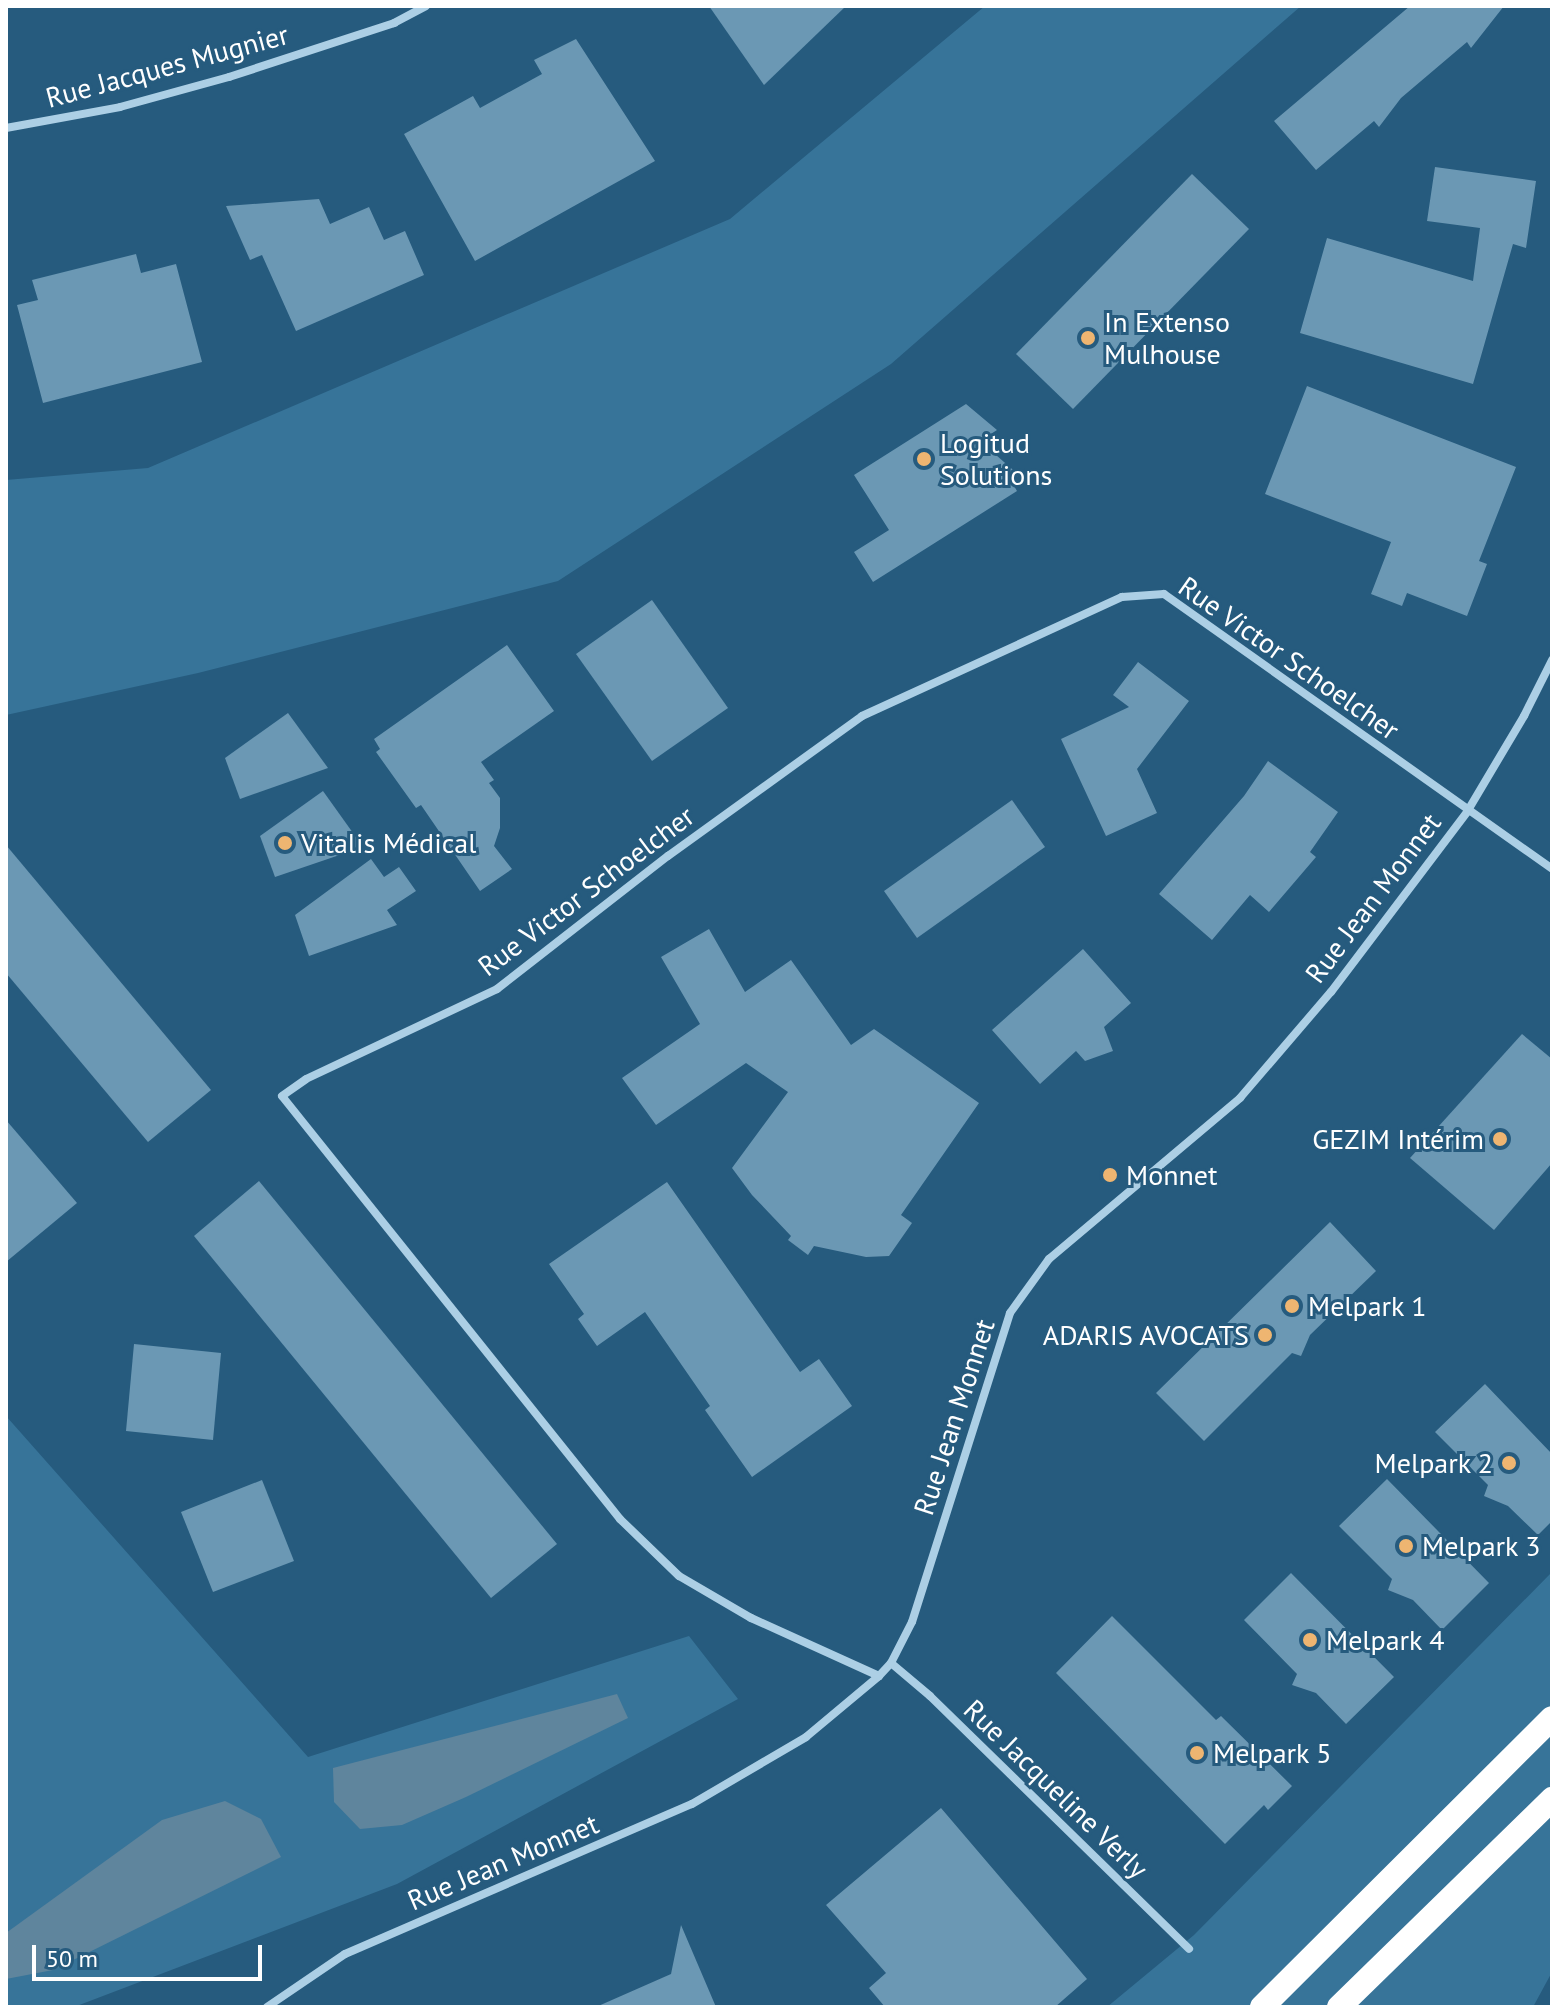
<!DOCTYPE html>
<meta charset="utf-8">
<style>
body{margin:0}
#map{position:relative;width:1558px;height:2013px;overflow:hidden;background:#265b7e;font-family:"PT Sans",sans-serif}
div>[style]{position:absolute}
.green>*{inset:0;background:#377499}
.water>*{inset:0;background:#5f859d}
.building>*{inset:0;background:#6b98b4}
.street>*{height:8px;margin:-4px;padding:0 4px;transform-origin:4px;border-radius:4px;background:#accfe5}
.highway>*{height:24px;margin:-12px;padding:0 12px;transform-origin:12px;border-radius:12px;background:#fff}
.dots>*{width:22px;height:22px;translate:-50% -50%;box-sizing:border-box;border:4px solid #265b7e;border-radius:50%}
span{translate:-50% -50%;white-space:nowrap;text-align:center;line-height:1.15;-webkit-text-stroke:6px #265b7e;paint-order:stroke}
.street-label{font-size:28px;color:#fff}
.poi-label{font-size:28px;color:#fff}
.left{translate:0 -50%;text-align:left}
.right{translate:-100% -50%;text-align:right}
.frame{position:absolute;inset:0;border:8px solid #fff;pointer-events:none}
.scale{position:absolute;left:32px;top:1945px;width:230px;height:36px;box-sizing:border-box;border:4px solid #fff;border-top:0;padding-left:10px;font-size:24px;line-height:28px;white-space:nowrap;color:#fff;-webkit-text-stroke:6px #265b7e;paint-order:stroke}
</style>
<div id="map">
<div class="green">
<div style="clip-path:polygon(985px 6px,1301px 6px,891px 364px,558px 581px,198px 673px,6px 715px,6px 480px,148px 468px,730px 219px)"></div>
<div style="clip-path:polygon(6px 1416px,308px 1757px,689px 1636px,738px 1699px,397px 1884px,74px 2007px,6px 2007px)"></div>
<div style="clip-path:polygon(1552px 1572px,1552px 1972px,1533px 2007px,1107px 2007px,1194px 1935px)"></div>
</div>
<div class="water">
<div style="clip-path:polygon(617px 1694px,628px 1718px,466px 1797px,402px 1825px,360px 1829px,334px 1802px,333px 1768px)"></div>
<div style="clip-path:polygon(225px 1801px,261px 1819px,281px 1857px,53px 1970px,6px 1979px,6px 1933px,162px 1820px)"></div>
</div>
<div class="building">
<div style="clip-path:polygon(709px 6px,846px 6px,764px 85px)"></div>
<div style="clip-path:polygon(1410px 6px,1504px 6px,1471px 48px,1467px 42px,1401px 98px,1379px 127px,1374px 121px,1316px 170px,1274px 121px)"></div>
<div style="clip-path:polygon(576px 39px,655px 161px,475px 261px,404px 134px,473px 96px,480px 108px,542px 74px,534px 60px)"></div>
<div style="clip-path:polygon(1435px 167px,1536px 181px,1526px 248px,1513px 244px,1473px 384px,1300px 333px,1327px 238px,1473px 281px,1480px 228px,1427px 221px)"></div>
<div style="clip-path:polygon(1192px 174px,1249px 229px,1073px 409px,1016px 354px)"></div>
<div style="clip-path:polygon(319px 199px,330px 224px,369px 207px,384px 240px,405px 231px,424px 275px,296px 331px,262px 255px,250px 260px,226px 206px)"></div>
<div style="clip-path:polygon(136px 254px,141px 273px,176px 264px,202px 362px,43px 403px,17px 305px,38px 300px,32px 280px)"></div>
<div style="clip-path:polygon(1307px 386px,1516px 467px,1479px 561px,1487px 564px,1467px 616px,1407px 593px,1402px 606px,1371px 594px,1391px 542px,1265px 494px)"></div>
<div style="clip-path:polygon(966px 404px,997px 430px,980px 441px,1019px 475px,1011px 481px,1017px 491px,873px 582px,854px 552px,889px 530px,854px 475px)"></div>
<div style="clip-path:polygon(652px 600px,728px 708px,652px 761px,576px 654px)"></div>
<div style="clip-path:polygon(507px 645px,554px 711px,481px 762px,494px 780px,489px 783px,500px 798px,500px 828px,494px 846px,512px 869px,480px 891px,421px 805px,416px 808px,376px 752px,380px 749px,374px 739px)"></div>
<div style="clip-path:polygon(1138px 662px,1189px 701px,1137px 769px,1157px 813px,1106px 836px,1061px 739px,1129px 707px,1113px 695px)"></div>
<div style="clip-path:polygon(288px 713px,328px 768px,240px 799px,225px 758px)"></div>
<div style="clip-path:polygon(1268px 761px,1338px 812px,1310px 852px,1316px 857px,1269px 912px,1250px 895px,1212px 940px,1159px 894px,1244px 796px)"></div>
<div style="clip-path:polygon(323px 791px,363px 847px,275px 877px,260px 836px)"></div>
<div style="clip-path:polygon(1012px 800px,1045px 847px,917px 938px,884px 891px)"></div>
<div style="clip-path:polygon(6px 845px,211px 1090px,148px 1142px,6px 973px)"></div>
<div style="clip-path:polygon(371px 859px,384px 877px,399px 867px,416px 891px,387px 910px,397px 925px,309px 956px,295px 915px)"></div>
<div style="clip-path:polygon(709px 929px,745px 992px,791px 960px,851px 1045px,874px 1029px,979px 1103px,901px 1215px,912px 1223px,889px 1256px,866px 1257px,814px 1246px,808px 1255px,788px 1240px,791px 1236px,752px 1195px,732px 1168px,788px 1092px,746px 1063px,656px 1125px,622px 1078px,700px 1024px,661px 957px)"></div>
<div style="clip-path:polygon(1083px 949px,1131px 1003px,1104px 1027px,1113px 1051px,1085px 1061px,1076px 1051px,1040px 1084px,992px 1030px)"></div>
<div style="clip-path:polygon(1522px 1034px,1552px 1059px,1552px 1163px,1494px 1230px,1410px 1158px)"></div>
<div style="clip-path:polygon(6px 1120px,77px 1203px,6px 1262px)"></div>
<div style="clip-path:polygon(259px 1181px,557px 1544px,491px 1598px,194px 1236px)"></div>
<div style="clip-path:polygon(667px 1182px,800px 1372px,819px 1359px,852px 1406px,752px 1477px,705px 1410px,710px 1406px,645px 1312px,597px 1346px,578px 1319px,584px 1314px,549px 1264px)"></div>
<div style="clip-path:polygon(1330px 1222px,1376px 1271px,1310px 1335px,1301px 1356px,1292px 1353px,1204px 1441px,1156px 1393px)"></div>
<div style="clip-path:polygon(134px 1344px,221px 1353px,213px 1440px,126px 1431px)"></div>
<div style="clip-path:polygon(1485px 1384px,1552px 1454px,1552px 1521px,1538px 1535px,1508px 1506px,1484px 1496px,1488px 1485px,1435px 1432px)"></div>
<div style="clip-path:polygon(1387px 1479px,1489px 1583px,1442px 1630px,1413px 1600px,1388px 1590px,1392px 1579px,1339px 1526px)"></div>
<div style="clip-path:polygon(262px 1480px,294px 1561px,213px 1592px,181px 1512px)"></div>
<div style="clip-path:polygon(1291px 1573px,1394px 1677px,1346px 1724px,1316px 1693px,1292px 1685px,1297px 1674px,1244px 1620px)"></div>
<div style="clip-path:polygon(1112px 1616px,1216px 1720px,1221px 1716px,1292px 1786px,1268px 1810px,1264px 1805px,1225px 1844px,1056px 1673px)"></div>
<div style="clip-path:polygon(941px 1808px,1087px 1979px,1055px 2007px,885px 2007px,869px 1988px,886px 1973px,826px 1905px)"></div>
<div style="clip-path:polygon(681px 1925px,716px 2007px,596px 2007px,671px 1974px)"></div>
</div>
<div class="street">
<div style="left:6px;top:128px;width:116px;rotate:-10.4deg"></div>
<div style="left:120px;top:107px;width:113px;rotate:-15.4deg"></div>
<div style="left:229px;top:77px;width:174px;rotate:-18.1deg"></div>
<div style="left:394px;top:23px;width:36px;rotate:-28deg"></div>
<div style="left:891px;top:1663px;width:51px;rotate:40.2deg"></div>
<div style="left:930px;top:1696px;width:362px;rotate:44.3deg"></div>
<div style="left:879px;top:1676px;width:141px;rotate:-155.6deg"></div>
<div style="left:751px;top:1618px;width:83px;rotate:-149.7deg"></div>
<div style="left:679px;top:1576px;width:82px;rotate:-136deg"></div>
<div style="left:620px;top:1519px;width:541px;rotate:-128.63deg"></div>
<div style="left:282px;top:1096px;width:29px;rotate:-35deg"></div>
<div style="left:306px;top:1079px;width:211px;rotate:-25.2deg"></div>
<div style="left:497px;top:989px;width:217px;rotate:-37.9deg"></div>
<div style="left:668px;top:856px;width:239px;rotate:-35.8deg"></div>
<div style="left:862px;top:716px;width:286px;rotate:-24.6deg"></div>
<div style="left:1122px;top:597px;width:42px;rotate:-4.1deg"></div>
<div style="left:1164px;top:594px;width:476px;rotate:35.3deg"></div>
<div style="left:267px;top:2007px;width:94px;rotate:-34.2deg"></div>
<div style="left:345px;top:1954px;width:378px;rotate:-23.4deg"></div>
<div style="left:692px;top:1804px;width:132px;rotate:-30.4deg"></div>
<div style="left:806px;top:1737px;width:95px;rotate:-39.9deg"></div>
<div style="left:879px;top:1676px;width:18px;rotate:-47deg"></div>
<div style="left:891px;top:1663px;width:46px;rotate:-62.9deg"></div>
<div style="left:912px;top:1622px;width:324px;rotate:-72.4deg"></div>
<div style="left:1010px;top:1313px;width:67px;rotate:-54.2deg"></div>
<div style="left:1049px;top:1259px;width:250px;rotate:-40.1deg"></div>
<div style="left:1240px;top:1098px;width:140px;rotate:-49.4deg"></div>
<div style="left:1331px;top:992px;width:226px;rotate:-52.9deg"></div>
<div style="left:1467px;top:812px;width:112px;rotate:-59.3deg"></div>
<div style="left:1524px;top:716px;width:63px;rotate:-63.4deg"></div>
</div>
<div class="highway">
<div style="left:1262px;top:2007px;width:409px;rotate:-44.9deg"></div>
<div style="left:1339px;top:2007px;width:298px;rotate:-44.3deg"></div>
</div>
<div class="dots">
<div style="left:1088px;top:338px;background:#eeb571"></div>
<div style="left:924px;top:459px;background:#eeb571"></div>
<div style="left:285px;top:843px;background:#eeb571"></div>
<div style="left:1500px;top:1139px;background:#eeb571"></div>
<div style="left:1110px;top:1175px;background:#eeb571"></div>
<div style="left:1292px;top:1306px;background:#eeb571"></div>
<div style="left:1265px;top:1335px;background:#eeb571"></div>
<div style="left:1509px;top:1463px;background:#eeb571"></div>
<div style="left:1406px;top:1546px;background:#eeb571"></div>
<div style="left:1310px;top:1640px;background:#eeb571"></div>
<div style="left:1197px;top:1753px;background:#eeb571"></div>
</div>
<div class="street-label">
<span style="left:167px;top:66px;rotate:-15deg">Rue Jacques Mugnier</span>
<span style="left:1289px;top:658px;rotate:35deg">Rue Victor Schoelcher</span>
<span style="left:586px;top:891px;rotate:-37deg">Rue Victor Schoelcher</span>
<span style="left:1373px;top:898px;rotate:-53deg">Rue Jean Monnet</span>
<span style="left:954px;top:1417px;rotate:-72deg">Rue Jean Monnet</span>
<span style="left:1056px;top:1789px;rotate:44deg">Rue Jacqueline Verly</span>
<span style="left:503px;top:1862px;rotate:-23deg">Rue Jean Monnet</span>
</div>
<div class="poi-label">
<span class="left" style="left:1104px;top:338px">In Extenso<br>Mulhouse</span>
<span class="left" style="left:940px;top:459px">Logitud<br>Solutions</span>
<span class="left" style="left:301px;top:843px">Vitalis Médical</span>
<span class="right" style="left:1484px;top:1139px">GEZIM Intérim</span>
<span class="left" style="left:1126px;top:1175px">Monnet</span>
<span class="left" style="left:1308px;top:1306px">Melpark 1</span>
<span class="right" style="left:1249px;top:1335px">ADARIS AVOCATS</span>
<span class="right" style="left:1493px;top:1463px">Melpark 2</span>
<span class="left" style="left:1422px;top:1546px">Melpark 3</span>
<span class="left" style="left:1326px;top:1640px">Melpark 4</span>
<span class="left" style="left:1213px;top:1753px">Melpark 5</span>
</div>
<div class="frame"></div>
<div class="scale">50 m</div>
</div>
